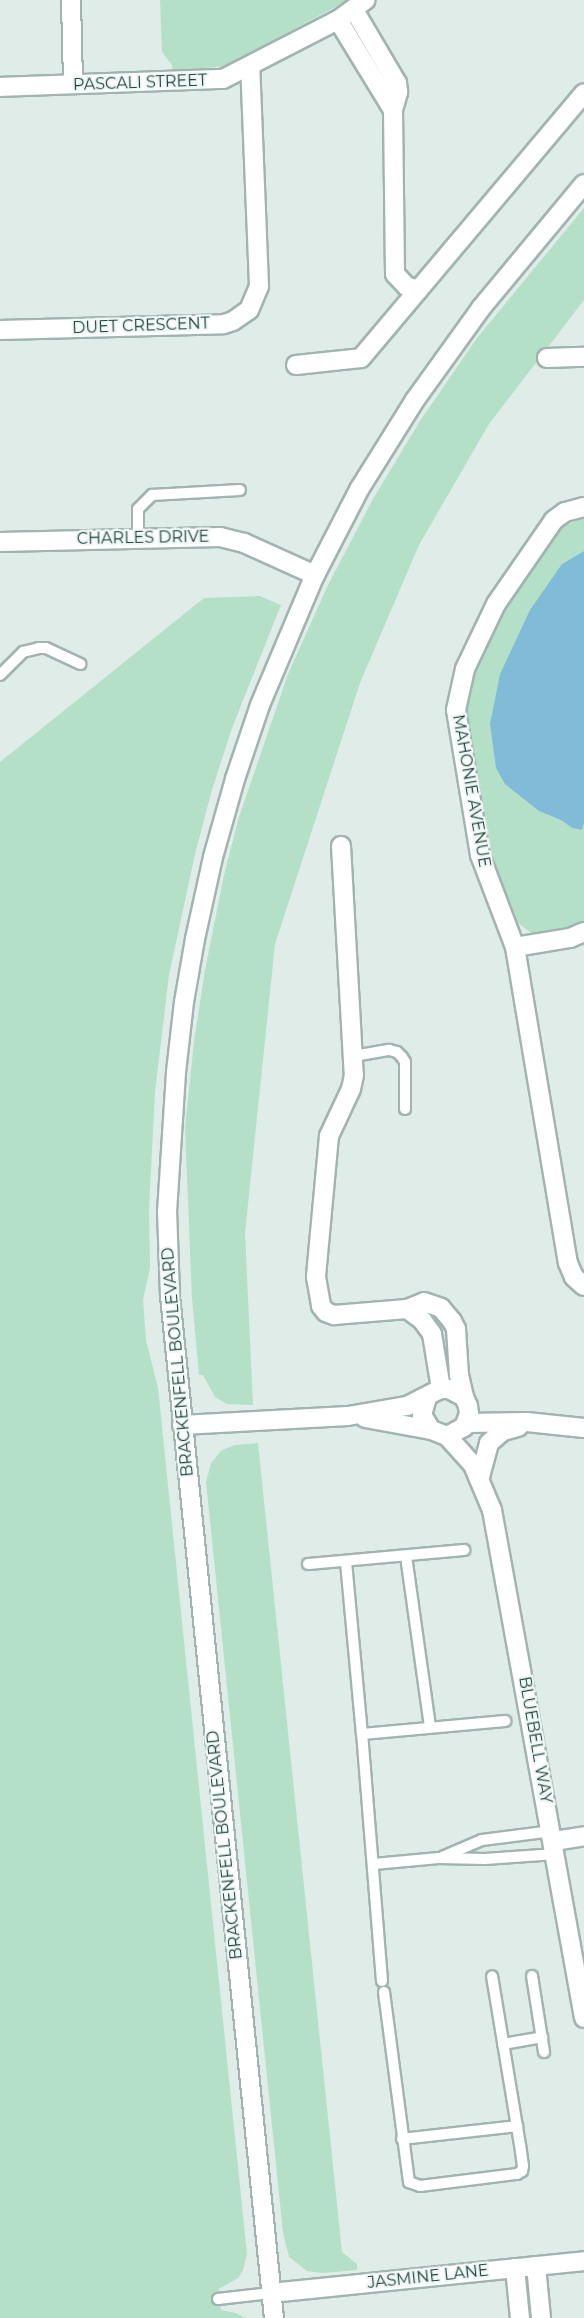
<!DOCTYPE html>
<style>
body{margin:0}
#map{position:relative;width:584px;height:2318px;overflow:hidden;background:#dfece8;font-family:Montserrat,sans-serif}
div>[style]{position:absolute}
.green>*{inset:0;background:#b5e0c8}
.water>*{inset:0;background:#80bcd8}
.roads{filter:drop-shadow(2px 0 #a1b4b1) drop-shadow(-2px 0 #a1b4b1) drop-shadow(0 2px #a1b4b1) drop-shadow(0 -2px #a1b4b1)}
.service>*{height:10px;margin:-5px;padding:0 5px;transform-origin:5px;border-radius:5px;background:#fff}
.minor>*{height:18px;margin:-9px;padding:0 9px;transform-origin:9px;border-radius:9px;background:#fff}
.tertiary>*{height:18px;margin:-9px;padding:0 9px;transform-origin:9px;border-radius:9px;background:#fff}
span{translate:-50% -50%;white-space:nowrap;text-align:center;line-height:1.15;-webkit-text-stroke:4.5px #f0f8f5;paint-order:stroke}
.street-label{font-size:16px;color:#1e3e3b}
</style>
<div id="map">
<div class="green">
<div style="clip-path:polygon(160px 0,348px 0,226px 66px,173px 71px,172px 65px,162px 52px)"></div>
<div style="clip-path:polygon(584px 208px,584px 300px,489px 424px,419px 545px,360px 683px,275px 944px,245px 1233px,253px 1405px,227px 1404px,215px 1397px,203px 1375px,199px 1375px,192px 1299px,185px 1128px,194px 1041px,205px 970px,224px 875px,239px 817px,288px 674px,328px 585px,373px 499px,420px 421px,477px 338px)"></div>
<div style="clip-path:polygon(584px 518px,584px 551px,562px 564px,539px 811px,561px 820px,572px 828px,582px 830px,584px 823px,584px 922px,576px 928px,534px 935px,518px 923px,489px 860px,464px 718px,467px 688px,503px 608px,559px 528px)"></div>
<div style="clip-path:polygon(260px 596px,281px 605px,232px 728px,212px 790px,195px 854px,169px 975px,155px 1092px,149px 1209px,150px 1268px,143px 1300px,146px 1340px,158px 1388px,247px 2254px,243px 2270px,238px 2278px,219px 2289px,221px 2310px,236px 2313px,245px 2318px,0 2318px,0 762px,204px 598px)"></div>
<div style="clip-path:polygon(258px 1443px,342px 2252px,357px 2264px,357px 2270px,322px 2273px,307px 2271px,289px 2257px,283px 2233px,206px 1482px,211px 1463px,222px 1450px,235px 1445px)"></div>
</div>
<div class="water">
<div style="clip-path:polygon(584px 551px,584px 823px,582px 830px,572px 828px,561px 820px,539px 811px,505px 784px,496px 768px,490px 724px,500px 674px,530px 610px,562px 564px)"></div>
</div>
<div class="roads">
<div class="service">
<div style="left:138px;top:538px;width:29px;rotate:-90deg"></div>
<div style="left:138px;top:509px;width:20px;rotate:-45deg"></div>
<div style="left:152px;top:495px;width:88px;rotate:-3.3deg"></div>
<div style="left:0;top:675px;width:33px;rotate:-45deg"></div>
<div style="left:23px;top:652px;width:16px;rotate:-14deg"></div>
<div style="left:39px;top:648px;width:7px"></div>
<div style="left:46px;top:648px;width:38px;rotate:25deg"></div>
<div style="left:354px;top:1056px;width:36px;rotate:-10deg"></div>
<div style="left:389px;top:1050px;width:8px;rotate:14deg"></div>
<div style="left:397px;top:1052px;width:7px;rotate:45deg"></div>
<div style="left:402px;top:1057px;width:6px;rotate:59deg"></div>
<div style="left:405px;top:1062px;width:47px;rotate:90deg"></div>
<div style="left:406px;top:1556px;width:173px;rotate:82deg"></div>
<div style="left:346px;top:1562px;width:173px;rotate:84.7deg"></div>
<div style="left:308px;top:1564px;width:157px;rotate:-5.1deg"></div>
<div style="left:442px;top:1857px;width:43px;rotate:-23deg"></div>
<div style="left:482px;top:1840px;width:71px;rotate:-7.3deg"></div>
<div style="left:374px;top:1864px;width:65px;rotate:-5.3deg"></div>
<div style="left:439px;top:1858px;width:46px;rotate:1.2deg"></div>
<div style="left:485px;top:1859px;width:71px;rotate:-4deg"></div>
<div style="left:532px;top:1976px;width:77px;rotate:81deg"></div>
<div style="left:382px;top:1981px;width:248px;rotate:-94.6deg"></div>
<div style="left:362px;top:1734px;width:144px;rotate:-5.2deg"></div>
<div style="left:384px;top:1992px;width:192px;rotate:82.5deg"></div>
<div style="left:409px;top:2182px;width:12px;rotate:20deg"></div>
<div style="left:420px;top:2186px;width:98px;rotate:-7.1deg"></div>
<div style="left:517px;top:2174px;width:6px;rotate:-31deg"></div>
<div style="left:522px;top:2171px;width:5px;rotate:-79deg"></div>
<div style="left:523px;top:2166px;width:15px;rotate:-98deg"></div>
<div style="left:521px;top:2151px;width:177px;rotate:-99.4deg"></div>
<div style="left:503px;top:2044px;width:40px;rotate:-10deg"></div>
<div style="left:402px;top:2139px;width:116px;rotate:-6.4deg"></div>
<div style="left:218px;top:2299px;width:53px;rotate:-6.5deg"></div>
</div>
<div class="minor">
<div style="left:71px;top:0;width:84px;rotate:88.6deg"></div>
<div style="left:338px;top:20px;width:105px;rotate:58.6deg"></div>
<div style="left:393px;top:110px;width:19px;rotate:-74deg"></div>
<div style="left:398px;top:92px;width:9px;rotate:-96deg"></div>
<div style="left:397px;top:83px;width:85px;rotate:-120.5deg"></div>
<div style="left:0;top:87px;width:223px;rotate:-2.1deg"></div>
<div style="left:223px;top:79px;width:129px;rotate:-27.2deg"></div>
<div style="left:338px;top:20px;width:34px;rotate:-36deg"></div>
<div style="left:393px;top:110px;width:164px;rotate:89.3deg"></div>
<div style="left:395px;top:274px;width:16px;rotate:47deg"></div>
<div style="left:406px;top:286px;width:13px;rotate:18deg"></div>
<div style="left:0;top:330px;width:224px;rotate:-1.5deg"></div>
<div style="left:224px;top:324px;width:9px;rotate:-18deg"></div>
<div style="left:233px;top:321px;width:19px;rotate:-35deg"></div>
<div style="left:249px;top:310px;width:26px;rotate:-67deg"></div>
<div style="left:259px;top:286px;width:220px;rotate:-92.3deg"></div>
<div style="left:547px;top:358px;width:37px;rotate:-2deg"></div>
<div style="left:296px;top:365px;width:65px;rotate:-6.1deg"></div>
<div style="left:361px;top:358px;width:346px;rotate:-49.9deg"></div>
<div style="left:584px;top:507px;width:20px;rotate:165deg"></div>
<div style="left:565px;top:512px;width:14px;rotate:144deg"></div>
<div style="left:554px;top:520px;width:102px;rotate:124.6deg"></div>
<div style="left:496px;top:604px;width:72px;rotate:115.5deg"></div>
<div style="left:465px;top:669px;width:42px;rotate:102.4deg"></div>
<div style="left:456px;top:710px;width:147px;rotate:80.6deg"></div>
<div style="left:480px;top:855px;width:98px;rotate:69.2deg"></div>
<div style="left:515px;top:947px;width:320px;rotate:80.5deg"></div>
<div style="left:568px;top:1263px;width:15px;rotate:67deg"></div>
<div style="left:574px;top:1277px;width:13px;rotate:42deg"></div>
<div style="left:0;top:542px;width:220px;rotate:-1.3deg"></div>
<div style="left:220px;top:537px;width:25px;rotate:14deg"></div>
<div style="left:244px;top:543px;width:78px;rotate:24.3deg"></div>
<div style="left:341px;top:846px;width:229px;rotate:86.8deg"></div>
<div style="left:354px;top:1075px;width:14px;rotate:102deg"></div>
<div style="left:351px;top:1089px;width:52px;rotate:115.1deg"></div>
<div style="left:329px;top:1136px;width:142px;rotate:95.3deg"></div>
<div style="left:316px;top:1277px;width:29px;rotate:80deg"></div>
<div style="left:321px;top:1306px;width:8px;rotate:50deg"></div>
<div style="left:326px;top:1312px;width:9px;rotate:21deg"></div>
<div style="left:334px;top:1315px;width:73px;rotate:-4.7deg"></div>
<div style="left:407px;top:1309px;width:18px;rotate:-22deg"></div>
<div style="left:424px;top:1302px;width:18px;rotate:19deg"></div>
<div style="left:441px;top:1308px;width:17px;rotate:50deg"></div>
<div style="left:452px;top:1321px;width:9px;rotate:63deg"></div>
<div style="left:456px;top:1329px;width:46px;rotate:86.3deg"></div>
<div style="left:459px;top:1375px;width:23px;rotate:77deg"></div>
<div style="left:515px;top:947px;width:56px;rotate:-9.3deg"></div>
<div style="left:570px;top:938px;width:15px;rotate:-23deg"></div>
<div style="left:407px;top:1309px;width:19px;rotate:36deg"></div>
<div style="left:422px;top:1320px;width:17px;rotate:54deg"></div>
<div style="left:432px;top:1334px;width:56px;rotate:80.7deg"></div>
<div style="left:365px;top:1418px;width:67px;rotate:10.3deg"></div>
<div style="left:467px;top:1423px;width:60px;rotate:-1deg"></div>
<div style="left:527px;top:1422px;width:57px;rotate:6deg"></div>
<div style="left:182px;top:1425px;width:166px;rotate:-3.1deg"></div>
<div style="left:348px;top:1416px;width:60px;rotate:-9.6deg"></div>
<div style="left:407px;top:1406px;width:38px;rotate:-27deg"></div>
<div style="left:441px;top:1389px;width:8px"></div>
<div style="left:449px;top:1389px;width:17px;rotate:28deg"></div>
<div style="left:464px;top:1397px;width:10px;rotate:66deg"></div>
<div style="left:468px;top:1406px;width:8px;rotate:83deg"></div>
<div style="left:469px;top:1414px;width:14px;rotate:111deg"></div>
<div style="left:464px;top:1427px;width:19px;rotate:152deg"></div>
<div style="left:447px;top:1436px;width:17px;rotate:-159deg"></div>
<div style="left:431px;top:1430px;width:17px;rotate:-121deg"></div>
<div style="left:422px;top:1415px;width:18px;rotate:-74deg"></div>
<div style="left:447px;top:1436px;width:39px;rotate:48deg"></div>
<div style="left:473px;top:1465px;width:49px;rotate:67.1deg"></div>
<div style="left:492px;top:1510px;width:516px;rotate:79.73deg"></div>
<div style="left:480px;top:1477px;width:35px;rotate:-75deg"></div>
<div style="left:489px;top:1443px;width:18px;rotate:-41deg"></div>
<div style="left:503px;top:1431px;width:16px;rotate:-15deg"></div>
<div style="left:554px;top:1841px;width:30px;rotate:-9deg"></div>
<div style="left:536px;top:2266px;width:52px;rotate:84.5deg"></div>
<div style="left:515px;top:2268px;width:50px;rotate:84.3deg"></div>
<div style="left:271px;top:2293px;width:315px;rotate:-5.8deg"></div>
</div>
<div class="tertiary">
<div style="left:274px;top:2318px;width:1027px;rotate:-95.81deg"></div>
<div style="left:170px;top:1296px;width:84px;rotate:-92deg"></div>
<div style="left:167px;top:1212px;width:140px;rotate:-86.3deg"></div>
<div style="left:176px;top:1072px;width:70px;rotate:-83.5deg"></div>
<div style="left:184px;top:1002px;width:64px;rotate:-80.1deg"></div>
<div style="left:195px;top:939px;width:84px;rotate:-77.6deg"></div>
<div style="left:213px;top:857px;width:81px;rotate:-74.2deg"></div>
<div style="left:235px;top:779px;width:78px;rotate:-71.3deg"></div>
<div style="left:260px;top:705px;width:141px;rotate:-67.1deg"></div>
<div style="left:315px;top:575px;width:98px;rotate:-62.7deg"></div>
<div style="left:360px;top:488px;width:104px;rotate:-58deg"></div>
<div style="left:415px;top:400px;width:113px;rotate:-54.3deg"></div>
<div style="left:481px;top:308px;width:161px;rotate:-50.3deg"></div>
</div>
</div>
<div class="street-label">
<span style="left:140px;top:83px;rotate:-2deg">PASCALI STREET</span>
<span style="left:141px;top:326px;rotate:-2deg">DUET CRESCENT</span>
<span style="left:143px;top:538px;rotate:-1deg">CHARLES DRIVE</span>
<span style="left:471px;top:791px;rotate:80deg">MAHONIE AVENUE</span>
<span style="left:178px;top:1362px;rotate:-95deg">BRACKENFELL BOULEVARD</span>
<span style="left:535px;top:1740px;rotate:80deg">BLUEBELL WAY</span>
<span style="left:225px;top:1845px;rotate:-96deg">BRACKENFELL BOULEVARD</span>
<span style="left:428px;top:2277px;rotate:-6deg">JASMINE LANE</span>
</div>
</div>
